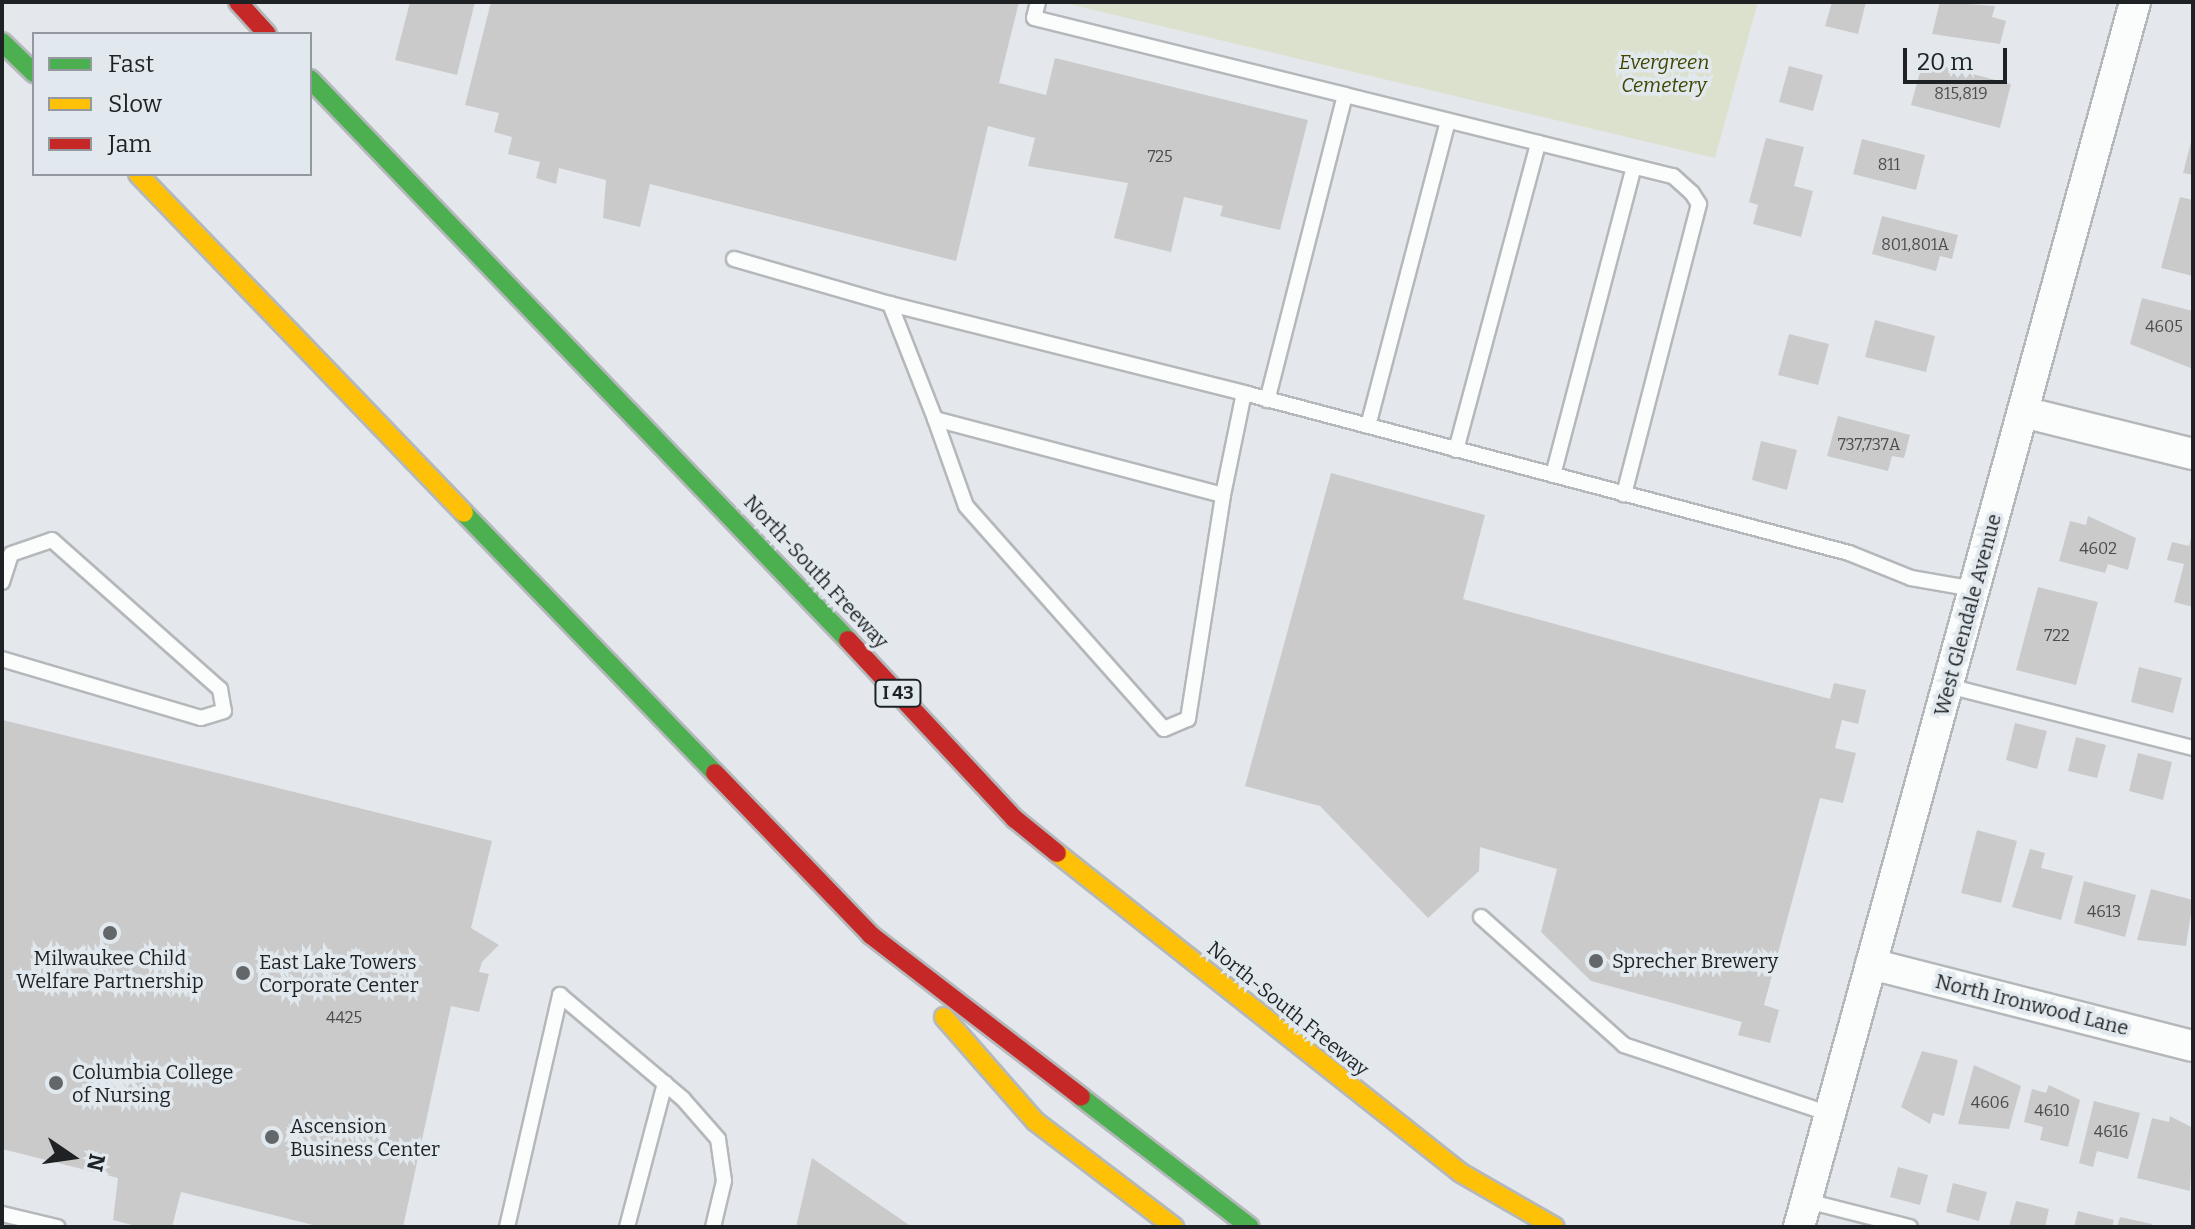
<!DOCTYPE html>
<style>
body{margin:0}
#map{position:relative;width:2195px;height:1229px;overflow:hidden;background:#e4e8ec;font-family:Bitter,serif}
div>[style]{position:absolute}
.green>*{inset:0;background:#dce1ce}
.building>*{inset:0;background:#cacaca}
.roads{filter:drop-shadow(2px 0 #b4b8ba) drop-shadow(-2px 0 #b4b8ba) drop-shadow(0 2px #b4b8ba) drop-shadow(0 -2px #b4b8ba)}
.lane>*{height:14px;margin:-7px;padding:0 7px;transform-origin:7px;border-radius:7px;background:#fbfcfc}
.street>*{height:30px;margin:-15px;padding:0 15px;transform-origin:15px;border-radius:15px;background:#fbfcfc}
.fast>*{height:18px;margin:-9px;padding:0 9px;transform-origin:9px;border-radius:9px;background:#4caf50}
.slow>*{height:18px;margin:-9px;padding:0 9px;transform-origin:9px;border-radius:9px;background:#ffc107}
.jam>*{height:18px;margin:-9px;padding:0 9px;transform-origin:9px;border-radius:9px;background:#c62828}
.dots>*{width:22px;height:22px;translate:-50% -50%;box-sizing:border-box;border:4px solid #e1e9ef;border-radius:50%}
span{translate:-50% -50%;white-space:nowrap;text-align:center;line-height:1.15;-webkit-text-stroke:7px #e1e9ef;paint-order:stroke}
.number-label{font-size:16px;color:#4a4c4e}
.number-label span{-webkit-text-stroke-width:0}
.shield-label span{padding:2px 6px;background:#e1e9ef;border:2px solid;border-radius:6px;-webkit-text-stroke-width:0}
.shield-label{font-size:18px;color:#1f2224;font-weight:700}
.park-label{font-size:20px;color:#404602;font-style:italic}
.street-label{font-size:20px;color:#1f2224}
.poi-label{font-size:20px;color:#1f2224}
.left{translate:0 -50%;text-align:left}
.frame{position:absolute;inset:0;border:4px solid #1f2224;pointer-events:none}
.legend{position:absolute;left:32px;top:32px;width:280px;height:144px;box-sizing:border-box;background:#e1e9ef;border:2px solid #93999e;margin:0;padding:10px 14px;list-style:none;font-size:24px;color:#1f2224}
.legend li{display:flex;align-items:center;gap:16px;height:40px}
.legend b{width:40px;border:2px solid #93999e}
.north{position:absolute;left:32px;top:1117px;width:80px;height:80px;-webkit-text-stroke:6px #e1e9ef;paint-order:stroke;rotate:103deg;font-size:22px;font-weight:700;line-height:32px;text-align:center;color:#1f2224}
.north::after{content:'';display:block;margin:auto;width:28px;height:36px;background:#1f2224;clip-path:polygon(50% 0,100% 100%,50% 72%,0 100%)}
.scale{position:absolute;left:1903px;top:48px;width:104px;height:36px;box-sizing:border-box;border:4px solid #1f2224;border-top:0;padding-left:10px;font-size:24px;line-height:28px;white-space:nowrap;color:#1f2224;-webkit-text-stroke:6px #e1e9ef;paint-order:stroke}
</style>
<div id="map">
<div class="green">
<div style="clip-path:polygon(1060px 2px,1758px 2px,1715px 158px)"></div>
</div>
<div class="building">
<div style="clip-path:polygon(410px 2px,475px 2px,457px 75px,395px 60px)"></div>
<div style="clip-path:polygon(491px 2px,1019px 2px,999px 83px,1046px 95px,1055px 58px,1308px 120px,1280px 230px,1220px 216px,1223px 206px,1184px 197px,1171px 252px,1114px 238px,1128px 183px,1028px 166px,1035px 138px,988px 126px,956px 261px,650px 184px,640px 227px,603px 218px,606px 180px,559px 168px,556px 184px,536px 178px,540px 162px,508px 154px,512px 137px,494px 132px,499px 113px,465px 105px)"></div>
<div style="clip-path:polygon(1832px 2px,1866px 2px,1858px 34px,1825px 26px)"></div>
<div style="clip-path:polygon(1940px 2px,1995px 6px,1992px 17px,2006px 21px,2000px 44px,1932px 34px)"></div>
<div style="clip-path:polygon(1923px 61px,2011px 84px,2000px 128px,1911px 105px)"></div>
<div style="clip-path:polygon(1789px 66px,1823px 75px,1813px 111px,1779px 102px)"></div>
<div style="clip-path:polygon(1766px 138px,1804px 147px,1794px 186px,1813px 191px,1801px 237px,1753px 224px,1758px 205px,1749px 202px)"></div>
<div style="clip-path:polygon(2192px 138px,2193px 138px,2193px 175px,2183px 173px)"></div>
<div style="clip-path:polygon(1862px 139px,1925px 155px,1916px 190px,1853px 174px)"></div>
<div style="clip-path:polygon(2180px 197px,2193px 200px,2193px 276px,2161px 268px)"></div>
<div style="clip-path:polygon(1882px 216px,1958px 235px,1952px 259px,1940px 256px,1936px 271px,1872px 254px)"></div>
<div style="clip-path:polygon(2142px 298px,2193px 311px,2193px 369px,2130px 344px)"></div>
<div style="clip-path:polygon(1875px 320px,1935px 336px,1926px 372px,1865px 357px)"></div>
<div style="clip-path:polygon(1789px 334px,1829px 344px,1818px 385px,1778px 375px)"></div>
<div style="clip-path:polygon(1838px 416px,1910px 435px,1904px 458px,1892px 456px,1888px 471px,1827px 456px)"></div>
<div style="clip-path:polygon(1761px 441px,1797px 450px,1787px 490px,1752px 480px)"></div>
<div style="clip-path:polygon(1331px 473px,1485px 515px,1463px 599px,1830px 699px,1834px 683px,1866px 690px,1858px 724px,1842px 720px,1835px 748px,1856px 753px,1843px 803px,1820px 798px,1764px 1005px,1779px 1010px,1770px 1043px,1738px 1035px,1742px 1022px,1591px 981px,1541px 932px,1557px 869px,1480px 847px,1479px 871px,1428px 918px,1320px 806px,1245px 786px)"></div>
<div style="clip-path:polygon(2088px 516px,2136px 538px,2128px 570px,2108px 564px,2105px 573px,2059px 561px,2070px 521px,2086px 525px)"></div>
<div style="clip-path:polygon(2192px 534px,2193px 535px,2193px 607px,2174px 602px,2184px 564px,2167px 560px,2172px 542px,2189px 546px)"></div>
<div style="clip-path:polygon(2038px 587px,2098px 602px,2076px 685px,2016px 670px)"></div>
<div style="clip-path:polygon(2139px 667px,2182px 678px,2173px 713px,2131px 702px)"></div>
<div style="clip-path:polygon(3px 720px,492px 841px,471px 928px,499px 945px,482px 962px,479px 972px,489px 974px,479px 1012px,451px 1006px,403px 1227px,321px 1227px,181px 1192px,172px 1227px,140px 1227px,113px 1220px,118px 1178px,2px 1149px)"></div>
<div style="clip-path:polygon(2015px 723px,2047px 731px,2037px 769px,2006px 760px)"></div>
<div style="clip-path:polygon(2076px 737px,2106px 745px,2097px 778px,2068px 771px)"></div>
<div style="clip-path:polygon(2138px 753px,2172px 762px,2163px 800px,2129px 791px)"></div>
<div style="clip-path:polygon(1977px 830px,2017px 841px,2001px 903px,1961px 893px)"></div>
<div style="clip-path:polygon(2030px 849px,2045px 853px,2041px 868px,2073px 876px,2061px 920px,2012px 907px)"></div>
<div style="clip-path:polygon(2084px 881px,2136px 895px,2125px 937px,2074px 923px)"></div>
<div style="clip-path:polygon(2151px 889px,2193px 900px,2186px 946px,2137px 940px)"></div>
<div style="clip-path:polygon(1922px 1051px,1958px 1060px,1944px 1116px,1933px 1113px,1930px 1124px,1901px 1107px)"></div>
<div style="clip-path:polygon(1974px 1065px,2021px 1086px,2009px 1129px,1958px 1124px)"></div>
<div style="clip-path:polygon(2049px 1085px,2080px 1100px,2068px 1147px,2040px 1140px,2043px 1127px,2024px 1122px,2032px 1089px,2046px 1093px)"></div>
<div style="clip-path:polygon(2094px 1101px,2140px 1113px,2128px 1159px,2097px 1151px,2093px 1167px,2079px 1163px)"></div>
<div style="clip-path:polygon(2170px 1116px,2193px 1128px,2190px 1191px,2137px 1178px,2152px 1118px,2169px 1122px)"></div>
<div style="clip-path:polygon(812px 1158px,912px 1227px,796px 1227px)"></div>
<div style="clip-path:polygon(1898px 1167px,1928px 1175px,1920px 1205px,1890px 1197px)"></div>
<div style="clip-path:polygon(1953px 1183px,1987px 1192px,1979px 1221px,1946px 1212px)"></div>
<div style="clip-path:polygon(2016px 1201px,2049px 1209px,2045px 1227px,2009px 1227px)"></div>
<div style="clip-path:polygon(2078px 1211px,2114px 1220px,2112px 1227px,2074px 1227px)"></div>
<div style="clip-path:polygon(2120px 1217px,2152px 1224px,2152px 1227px,2117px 1227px)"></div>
</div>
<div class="roads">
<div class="lane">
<div style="left:1038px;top:2px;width:16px;rotate:104deg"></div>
<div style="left:1034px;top:18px;width:320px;rotate:13.9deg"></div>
<div style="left:1345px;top:95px;width:315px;rotate:104.3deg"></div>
<div style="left:1345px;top:95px;width:338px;rotate:13.9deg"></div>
<div style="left:1673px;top:176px;width:25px;rotate:42deg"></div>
<div style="left:1692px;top:193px;width:13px;rotate:58deg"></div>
<div style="left:1699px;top:204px;width:300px;rotate:104.5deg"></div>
<div style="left:734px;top:259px;width:162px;rotate:16.1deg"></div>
<div style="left:890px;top:304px;width:123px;rotate:68.6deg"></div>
<div style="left:935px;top:419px;width:298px;rotate:14.8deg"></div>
<div style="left:1223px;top:495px;width:104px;rotate:-78.4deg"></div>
<div style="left:1244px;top:393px;width:626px;rotate:14.81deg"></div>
<div style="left:1849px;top:553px;width:67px;rotate:22deg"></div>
<div style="left:1911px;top:578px;width:64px;rotate:9.9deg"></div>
<div style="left:890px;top:304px;width:365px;rotate:14.1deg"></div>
<div style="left:935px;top:419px;width:92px;rotate:70.4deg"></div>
<div style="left:966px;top:506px;width:298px;rotate:48.4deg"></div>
<div style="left:1164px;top:729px;width:26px;rotate:-23deg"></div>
<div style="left:1188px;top:719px;width:227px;rotate:-81.1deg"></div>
<div style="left:1368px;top:426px;width:315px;rotate:-75.3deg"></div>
<div style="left:1456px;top:450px;width:318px;rotate:-75deg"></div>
<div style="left:1553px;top:475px;width:318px;rotate:-75.3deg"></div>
<div style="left:2px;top:582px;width:29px;rotate:-72deg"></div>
<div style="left:11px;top:554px;width:43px;rotate:-18.9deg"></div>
<div style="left:52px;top:540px;width:225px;rotate:41.6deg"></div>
<div style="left:220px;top:689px;width:22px;rotate:80deg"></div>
<div style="left:224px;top:711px;width:24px;rotate:163deg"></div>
<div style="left:201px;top:718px;width:208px;rotate:-163.5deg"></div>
<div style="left:1948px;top:686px;width:253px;rotate:14.2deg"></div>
<div style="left:1481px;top:917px;width:192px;rotate:41.8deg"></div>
<div style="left:1624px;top:1045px;width:217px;rotate:18.5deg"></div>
<div style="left:1807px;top:1201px;width:106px;rotate:14.2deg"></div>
<div style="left:2px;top:1214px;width:57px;rotate:13.3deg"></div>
<div style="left:507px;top:1227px;width:238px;rotate:-77.1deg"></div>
<div style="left:560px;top:995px;width:161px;rotate:40.2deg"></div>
<div style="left:683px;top:1099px;width:53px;rotate:48.8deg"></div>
<div style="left:718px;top:1139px;width:42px;rotate:81.9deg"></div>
<div style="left:724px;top:1181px;width:47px;rotate:103.4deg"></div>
<div style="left:627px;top:1227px;width:149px;rotate:-75.2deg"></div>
</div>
<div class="street">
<div style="left:2023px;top:412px;width:175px;rotate:13.9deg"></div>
<div style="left:1871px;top:964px;width:332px;rotate:14.3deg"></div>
<div style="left:1799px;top:1227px;width:1270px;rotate:-74.66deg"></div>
</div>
<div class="fast">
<div style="left:2px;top:42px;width:45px;rotate:44.1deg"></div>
<div style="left:310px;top:79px;width:777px;rotate:46.2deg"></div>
<div style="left:464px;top:513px;width:361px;rotate:46deg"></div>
<div style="left:1081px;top:1097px;width:213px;rotate:37.6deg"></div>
</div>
<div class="slow">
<div style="left:138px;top:174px;width:470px;rotate:46.1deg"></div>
<div style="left:1057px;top:853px;width:515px;rotate:38.38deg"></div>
<div style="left:1461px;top:1173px;width:108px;rotate:29.9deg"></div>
<div style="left:944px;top:1017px;width:138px;rotate:48.8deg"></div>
<div style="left:1035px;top:1121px;width:175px;rotate:37.3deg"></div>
</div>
<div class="jam">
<div style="left:238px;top:2px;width:43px;rotate:47.8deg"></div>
<div style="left:848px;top:640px;width:245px;rotate:47deg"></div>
<div style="left:1015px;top:819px;width:54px;rotate:39deg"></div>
<div style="left:715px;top:773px;width:225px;rotate:46.1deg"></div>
<div style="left:871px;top:935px;width:265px;rotate:37.6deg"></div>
</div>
</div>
<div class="dots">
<div style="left:110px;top:933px;background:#64676a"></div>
<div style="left:1596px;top:961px;background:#64676a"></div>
<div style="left:243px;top:973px;background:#64676a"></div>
<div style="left:56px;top:1083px;background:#64676a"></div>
<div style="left:272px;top:1137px;background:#64676a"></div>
</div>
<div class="number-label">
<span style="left:1961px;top:94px">815,819</span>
<span style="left:1160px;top:157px">725</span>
<span style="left:1889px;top:165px">811</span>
<span style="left:1915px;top:245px">801,801A</span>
<span style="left:2164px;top:327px">4605</span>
<span style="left:1869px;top:445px">737,737A</span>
<span style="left:2098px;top:549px">4602</span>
<span style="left:2057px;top:636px">722</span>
<span style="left:2104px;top:912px">4613</span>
<span style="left:344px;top:1018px">4425</span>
<span style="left:1990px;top:1103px">4606</span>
<span style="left:2052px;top:1111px">4610</span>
<span style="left:2111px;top:1132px">4616</span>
</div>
<div class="shield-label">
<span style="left:898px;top:693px">I 43</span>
</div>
<div class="park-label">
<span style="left:1664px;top:74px">Evergreen<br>Cemetery</span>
</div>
<div class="street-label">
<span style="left:816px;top:572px;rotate:47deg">North-South Freeway</span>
<span style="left:1968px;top:615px;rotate:-75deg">West Glendale Avenue</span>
<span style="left:2032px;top:1005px;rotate:14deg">North Ironwood Lane</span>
<span style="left:1288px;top:1009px;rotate:39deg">North-South Freeway</span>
</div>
<div class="poi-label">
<span style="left:110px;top:970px">Milwaukee Child<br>Welfare Partnership</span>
<span class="left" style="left:1612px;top:961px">Sprecher Brewery</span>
<span class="left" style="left:259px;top:974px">East Lake Towers<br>Corporate Center</span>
<span class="left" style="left:72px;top:1084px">Columbia College<br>of Nursing</span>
<span class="left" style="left:290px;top:1138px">Ascension<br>Business Center</span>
</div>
<div class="frame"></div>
<ul class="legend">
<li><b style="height:10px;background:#4caf50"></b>Fast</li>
<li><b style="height:10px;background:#ffc107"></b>Slow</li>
<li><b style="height:10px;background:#c62828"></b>Jam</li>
</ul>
<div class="north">N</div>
<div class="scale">20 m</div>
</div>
